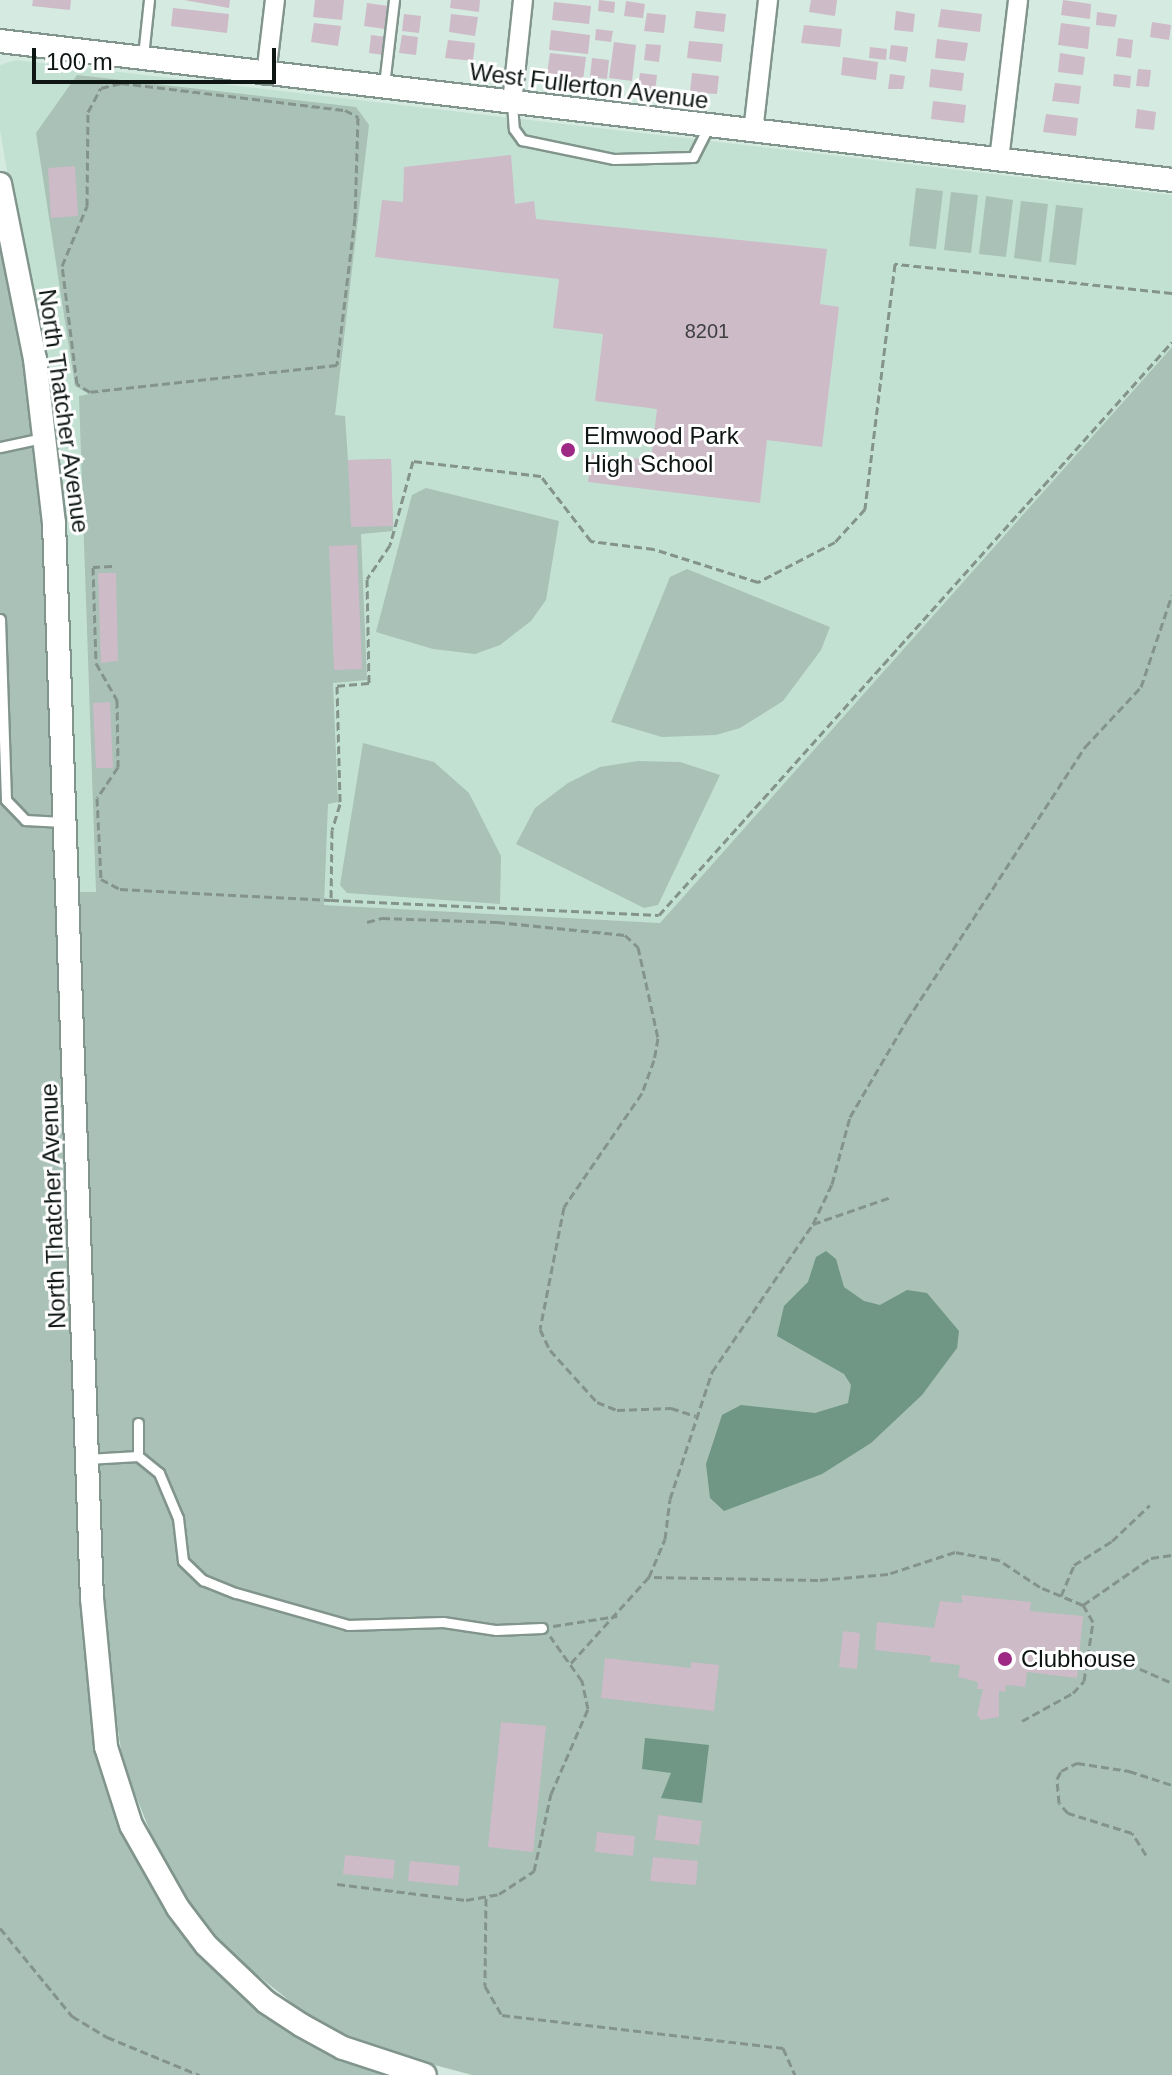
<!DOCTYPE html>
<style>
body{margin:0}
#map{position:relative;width:1172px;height:2075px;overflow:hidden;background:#d5eae0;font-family:Arial,sans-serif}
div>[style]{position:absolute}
.built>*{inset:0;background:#c3e1d3}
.green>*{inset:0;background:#a9c1b6}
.water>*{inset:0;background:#709685}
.building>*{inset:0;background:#cdbbc7}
.path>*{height:3px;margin-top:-1.5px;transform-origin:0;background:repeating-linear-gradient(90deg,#84948d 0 8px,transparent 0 12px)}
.roads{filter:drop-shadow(2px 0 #81958c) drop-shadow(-2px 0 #81958c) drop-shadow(0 2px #81958c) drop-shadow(0 -2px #81958c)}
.service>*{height:9px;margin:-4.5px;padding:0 4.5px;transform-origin:4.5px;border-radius:4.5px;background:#fff}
.minor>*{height:18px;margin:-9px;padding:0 9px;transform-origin:9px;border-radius:9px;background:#fff}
.tertiary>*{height:22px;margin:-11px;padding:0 11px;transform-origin:11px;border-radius:11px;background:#fff}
.dots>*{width:22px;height:22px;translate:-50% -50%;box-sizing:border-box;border:4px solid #fff;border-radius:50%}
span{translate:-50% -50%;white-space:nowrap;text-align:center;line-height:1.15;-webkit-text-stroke:6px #fff;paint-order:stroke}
.number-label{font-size:20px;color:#3e3f40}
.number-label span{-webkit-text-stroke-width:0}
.street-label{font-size:24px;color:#0e1613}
.poi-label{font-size:24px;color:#0e1613}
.left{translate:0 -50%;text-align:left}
.scale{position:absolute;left:32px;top:48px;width:244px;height:36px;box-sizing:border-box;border:4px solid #0e1613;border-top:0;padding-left:10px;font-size:24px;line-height:28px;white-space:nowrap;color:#0e1613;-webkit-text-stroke:6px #fff;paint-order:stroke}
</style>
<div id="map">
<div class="built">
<div style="clip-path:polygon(16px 60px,1172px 195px,1172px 347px,660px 923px,78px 892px,61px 492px,0 130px,0 65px)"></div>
</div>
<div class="green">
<div style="clip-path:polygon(77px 75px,356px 107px,369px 125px,335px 415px,345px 416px,348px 460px,391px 459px,393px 531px,361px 534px,367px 680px,333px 683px,338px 802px,328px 804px,324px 905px,660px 923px,1172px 347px,1172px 2075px,472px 2075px,379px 2050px,310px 2017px,228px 1952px,195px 1913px,160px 1856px,123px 1764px,107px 1654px,78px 892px,96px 892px,79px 396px,89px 394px,75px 386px,36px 133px)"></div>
<div style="clip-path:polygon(916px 188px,943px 191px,936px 249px,909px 246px)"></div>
<div style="clip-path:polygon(951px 192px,978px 195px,971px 253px,944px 250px)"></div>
<div style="clip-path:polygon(986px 196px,1013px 200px,1006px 257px,979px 254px)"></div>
<div style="clip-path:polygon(1021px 201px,1048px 204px,1041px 262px,1014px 258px)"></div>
<div style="clip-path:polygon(1056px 205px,1083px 208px,1076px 265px,1049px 262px)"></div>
<div style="clip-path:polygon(0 235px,21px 336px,43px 500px,84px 1637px,99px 1757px,143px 1872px,204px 1958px,248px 2001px,296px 2032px,388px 2075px,0 2075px)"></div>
<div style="clip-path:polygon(426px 488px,559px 521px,546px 600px,531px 621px,500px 645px,475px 654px,433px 649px,376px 632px,412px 495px)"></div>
<div style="clip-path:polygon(687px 569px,830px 627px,821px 650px,783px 701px,740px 728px,716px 735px,662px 737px,611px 722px,670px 577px)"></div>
<div style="clip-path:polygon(363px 743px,434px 762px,469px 793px,501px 856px,500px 904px,347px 893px,340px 885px)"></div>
<div style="clip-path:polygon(638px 761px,680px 762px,720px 775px,658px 905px,644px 908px,516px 844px,535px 808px,568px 783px,600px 767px)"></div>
</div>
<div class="water">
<div style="clip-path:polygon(826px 1251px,836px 1259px,844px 1287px,864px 1301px,880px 1305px,907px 1290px,927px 1293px,959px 1331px,957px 1348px,922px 1395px,871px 1443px,822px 1474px,724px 1511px,710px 1498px,706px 1464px,722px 1415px,741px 1405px,815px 1413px,848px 1403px,851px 1385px,844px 1374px,777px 1336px,784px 1306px,808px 1282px,816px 1257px)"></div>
<div style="clip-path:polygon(645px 1738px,709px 1745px,702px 1803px,661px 1798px,671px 1773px,642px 1769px)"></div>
</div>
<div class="building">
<div style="clip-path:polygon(33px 0,71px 0,70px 10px,32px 6px)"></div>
<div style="clip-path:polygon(184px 0,230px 0,229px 8px)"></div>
<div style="clip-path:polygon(315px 0,344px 0,342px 20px,313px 17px)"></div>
<div style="clip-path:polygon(451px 0,480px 0,479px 12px,450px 8px)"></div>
<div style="clip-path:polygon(599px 0,615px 2px,614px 13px,598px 11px)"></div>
<div style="clip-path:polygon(811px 0,837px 0,835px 16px,809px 12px)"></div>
<div style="clip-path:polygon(1063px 0,1091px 4px,1090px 19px,1061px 15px)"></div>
<div style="clip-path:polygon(626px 1px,645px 4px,643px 18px,624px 16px)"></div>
<div style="clip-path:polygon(554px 2px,591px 6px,589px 24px,552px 20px)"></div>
<div style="clip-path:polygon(367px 3px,388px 6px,385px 29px,364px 26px)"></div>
<div style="clip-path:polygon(173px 8px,229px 14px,227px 33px,171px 26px)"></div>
<div style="clip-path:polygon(941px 9px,982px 14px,980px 32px,938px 27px)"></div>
<div style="clip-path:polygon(696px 11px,726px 14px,724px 32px,694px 28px)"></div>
<div style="clip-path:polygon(896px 11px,915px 14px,913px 32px,894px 30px)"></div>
<div style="clip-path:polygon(1097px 12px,1117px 15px,1115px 27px,1096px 25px)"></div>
<div style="clip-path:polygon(647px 13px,666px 15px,664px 33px,644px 31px)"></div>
<div style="clip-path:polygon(404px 14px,421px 16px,419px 33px,402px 31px)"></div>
<div style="clip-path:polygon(451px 14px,478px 17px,475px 36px,449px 32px)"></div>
<div style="clip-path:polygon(1152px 22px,1171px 25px,1169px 40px,1150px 37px)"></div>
<div style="clip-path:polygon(314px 23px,341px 26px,338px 46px,311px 42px)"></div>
<div style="clip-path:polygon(1061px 23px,1090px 27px,1088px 49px,1058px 45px)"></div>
<div style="clip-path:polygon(804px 25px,842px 29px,840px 47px,801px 43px)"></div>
<div style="clip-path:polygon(596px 29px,613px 31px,611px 42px,595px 40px)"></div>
<div style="clip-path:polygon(551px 30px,590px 35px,588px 54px,549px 50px)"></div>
<div style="clip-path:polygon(371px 35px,386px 37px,384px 55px,369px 53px)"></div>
<div style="clip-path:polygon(402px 35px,418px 37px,416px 55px,399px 53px)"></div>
<div style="clip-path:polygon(1118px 38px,1133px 40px,1131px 58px,1116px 56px)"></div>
<div style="clip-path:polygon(937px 39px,968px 43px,965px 61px,935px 58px)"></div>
<div style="clip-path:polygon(448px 40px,475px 43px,473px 61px,445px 58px)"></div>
<div style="clip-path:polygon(689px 41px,723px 44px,721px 62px,687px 58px)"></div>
<div style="clip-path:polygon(614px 42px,636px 45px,632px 81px,609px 78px)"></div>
<div style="clip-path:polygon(646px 44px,661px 45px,659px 62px,644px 60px)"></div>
<div style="clip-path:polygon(891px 45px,908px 47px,906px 62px,889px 59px)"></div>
<div style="clip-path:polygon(870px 47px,887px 49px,886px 60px,869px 58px)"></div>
<div style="clip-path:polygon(550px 53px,586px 57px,583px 80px,547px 75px)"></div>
<div style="clip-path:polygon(1060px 53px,1085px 57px,1083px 75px,1058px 72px)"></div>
<div style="clip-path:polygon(843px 57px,878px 62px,876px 80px,841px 75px)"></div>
<div style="clip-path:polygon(592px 58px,609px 60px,607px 79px,590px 77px)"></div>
<div style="clip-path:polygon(931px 69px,964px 73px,962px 91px,929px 87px)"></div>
<div style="clip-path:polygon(1138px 69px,1151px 70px,1149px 87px,1136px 86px)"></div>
<div style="clip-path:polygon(640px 73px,657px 75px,655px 92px,638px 90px)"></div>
<div style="clip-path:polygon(692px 73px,719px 76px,717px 94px,690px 92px)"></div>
<div style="clip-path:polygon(890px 74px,905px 76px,903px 89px,888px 89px)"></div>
<div style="clip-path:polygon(1114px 74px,1131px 76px,1130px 88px,1113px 86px)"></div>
<div style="clip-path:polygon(1055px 83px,1081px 86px,1079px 104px,1052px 101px)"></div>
<div style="clip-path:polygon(933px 101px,966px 105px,964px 123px,931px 119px)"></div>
<div style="clip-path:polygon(1137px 109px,1156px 112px,1154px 130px,1135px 128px)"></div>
<div style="clip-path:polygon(1046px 114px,1078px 118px,1076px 136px,1043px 132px)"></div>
<div style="clip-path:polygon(511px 155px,515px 204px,534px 201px,536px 219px,827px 249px,820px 304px,839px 307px,822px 447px,767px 440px,760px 503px,588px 482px,592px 454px,651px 460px,657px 409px,595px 401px,603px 334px,553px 328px,559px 279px,375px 257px,382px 200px,403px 202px,404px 167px)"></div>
<div style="clip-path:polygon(75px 166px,78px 216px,51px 218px,48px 168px)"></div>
<div style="clip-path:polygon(391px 459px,393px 526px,351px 527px,348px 460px)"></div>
<div style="clip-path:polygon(357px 545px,362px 669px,334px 670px,329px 546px)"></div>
<div style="clip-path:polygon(98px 573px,116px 573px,118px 661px,101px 663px)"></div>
<div style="clip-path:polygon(110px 702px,113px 768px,96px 768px,93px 703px)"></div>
<div style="clip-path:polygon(962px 1595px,1031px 1602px,1030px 1611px,1083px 1616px,1077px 1678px,1027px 1672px,1025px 1687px,1006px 1685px,1005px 1692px,999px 1691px,999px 1717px,981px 1720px,977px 1715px,983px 1689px,977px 1689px,978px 1682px,958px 1677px,960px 1665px,930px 1662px,931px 1656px,875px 1650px,877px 1622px,934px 1628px,940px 1601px,962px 1603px)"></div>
<div style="clip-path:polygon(843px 1631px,860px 1633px,857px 1669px,839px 1667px)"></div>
<div style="clip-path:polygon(605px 1658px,691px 1668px,691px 1662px,719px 1665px,714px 1711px,601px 1698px)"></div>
<div style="clip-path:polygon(501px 1722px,546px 1726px,533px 1852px,488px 1847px)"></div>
<div style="clip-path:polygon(658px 1815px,702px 1821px,699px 1845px,655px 1840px)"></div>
<div style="clip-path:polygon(597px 1832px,635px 1836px,633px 1856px,595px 1852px)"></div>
<div style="clip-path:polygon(345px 1855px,395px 1860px,393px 1879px,343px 1874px)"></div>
<div style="clip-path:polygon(653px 1857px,698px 1861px,696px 1885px,650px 1881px)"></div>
<div style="clip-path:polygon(410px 1861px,460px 1866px,458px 1886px,408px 1881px)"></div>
</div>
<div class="path">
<div style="left:121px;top:83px;width:226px;rotate:6.9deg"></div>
<div style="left:345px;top:110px;width:15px;rotate:28deg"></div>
<div style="left:358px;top:117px;width:101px;rotate:91.7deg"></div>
<div style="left:355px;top:218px;width:148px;rotate:97deg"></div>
<div style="left:337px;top:365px;width:248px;rotate:173.8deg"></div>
<div style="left:90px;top:392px;width:15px;rotate:-148deg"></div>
<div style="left:77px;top:384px;width:119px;rotate:-97.2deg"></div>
<div style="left:62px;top:266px;width:65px;rotate:-67.4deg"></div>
<div style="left:87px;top:206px;width:94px;rotate:-89.4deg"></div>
<div style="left:88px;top:112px;width:27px;rotate:-62deg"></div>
<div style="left:101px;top:88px;width:21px;rotate:-14deg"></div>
<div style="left:1172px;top:293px;width:279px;rotate:-174deg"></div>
<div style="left:895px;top:264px;width:247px;rotate:97deg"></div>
<div style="left:865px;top:509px;width:45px;rotate:132.3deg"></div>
<div style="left:835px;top:542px;width:87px;rotate:152.5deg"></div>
<div style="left:758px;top:582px;width:109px;rotate:-162.4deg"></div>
<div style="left:654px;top:549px;width:64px;rotate:-172.8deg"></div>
<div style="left:591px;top:541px;width:82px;rotate:-127.6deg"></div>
<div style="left:541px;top:476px;width:129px;rotate:-173.3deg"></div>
<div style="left:413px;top:461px;width:87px;rotate:105.3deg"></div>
<div style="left:390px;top:545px;width:41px;rotate:124.1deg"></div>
<div style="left:367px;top:579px;width:104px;rotate:88.9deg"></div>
<div style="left:369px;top:683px;width:32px;rotate:175deg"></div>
<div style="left:337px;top:686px;width:118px;rotate:88.5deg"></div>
<div style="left:340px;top:804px;width:27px;rotate:107deg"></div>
<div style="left:332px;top:830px;width:70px;rotate:90.8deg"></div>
<div style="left:331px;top:900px;width:328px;rotate:2.6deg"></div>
<div style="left:659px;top:915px;width:769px;rotate:-48.16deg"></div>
<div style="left:112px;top:566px;width:19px;rotate:177deg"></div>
<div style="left:93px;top:567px;width:96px;rotate:88.2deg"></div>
<div style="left:96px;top:663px;width:43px;rotate:60.4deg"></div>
<div style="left:117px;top:700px;width:67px;rotate:89.1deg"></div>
<div style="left:118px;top:767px;width:37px;rotate:124deg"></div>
<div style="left:97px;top:798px;width:81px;rotate:87.2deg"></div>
<div style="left:101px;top:879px;width:21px;rotate:28deg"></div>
<div style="left:120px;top:889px;width:211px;rotate:3deg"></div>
<div style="left:367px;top:922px;width:16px;rotate:-15deg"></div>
<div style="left:382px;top:918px;width:115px;rotate:2deg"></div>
<div style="left:497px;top:922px;width:129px;rotate:5.8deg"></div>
<div style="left:625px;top:935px;width:18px;rotate:43deg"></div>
<div style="left:638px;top:947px;width:93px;rotate:77.6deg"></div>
<div style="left:658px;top:1038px;width:22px;rotate:100deg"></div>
<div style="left:654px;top:1060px;width:35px;rotate:110deg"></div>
<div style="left:642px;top:1093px;width:138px;rotate:124.4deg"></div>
<div style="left:564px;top:1207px;width:124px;rotate:101.1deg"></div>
<div style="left:540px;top:1329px;width:23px;rotate:65deg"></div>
<div style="left:550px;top:1350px;width:70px;rotate:47.9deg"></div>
<div style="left:597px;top:1402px;width:22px;rotate:22deg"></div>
<div style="left:617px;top:1410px;width:54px;rotate:-2.1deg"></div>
<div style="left:671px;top:1408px;width:26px;rotate:18deg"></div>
<div style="left:813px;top:1224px;width:83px;rotate:-19.1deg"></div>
<div style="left:1061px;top:1596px;width:34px;rotate:-67deg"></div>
<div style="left:1074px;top:1565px;width:45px;rotate:-32.3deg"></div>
<div style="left:1112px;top:1541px;width:52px;rotate:-43.5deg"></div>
<div style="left:1083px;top:1605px;width:83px;rotate:-34.7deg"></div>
<div style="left:1151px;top:1558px;width:21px;rotate:-8deg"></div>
<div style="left:553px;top:1626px;width:65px;rotate:-8.9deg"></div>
<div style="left:1090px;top:1655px;width:40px;rotate:13deg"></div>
<div style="left:1129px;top:1664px;width:47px;rotate:23.8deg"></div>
<div style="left:571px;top:1663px;width:116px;rotate:-47.8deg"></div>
<div style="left:1022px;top:1721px;width:58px;rotate:-28.8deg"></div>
<div style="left:1073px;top:1693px;width:16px;rotate:-47deg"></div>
<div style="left:1084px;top:1681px;width:60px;rotate:-81.3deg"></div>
<div style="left:1093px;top:1622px;width:20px;rotate:-120deg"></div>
<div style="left:1083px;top:1605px;width:47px;rotate:-157.3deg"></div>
<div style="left:1040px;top:1587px;width:49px;rotate:-146.6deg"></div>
<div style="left:999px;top:1560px;width:45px;rotate:-169.7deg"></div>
<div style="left:955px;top:1552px;width:71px;rotate:161.8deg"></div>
<div style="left:888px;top:1574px;width:70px;rotate:175.1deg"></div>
<div style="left:818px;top:1580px;width:169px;rotate:-179deg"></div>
<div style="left:649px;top:1577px;width:41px;rotate:-67.2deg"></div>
<div style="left:665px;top:1539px;width:40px;rotate:-82.9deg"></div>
<div style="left:670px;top:1499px;width:134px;rotate:-71.7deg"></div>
<div style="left:712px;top:1372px;width:179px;rotate:-55.7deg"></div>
<div style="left:813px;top:1224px;width:44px;rotate:-64.6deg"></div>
<div style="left:832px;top:1184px;width:69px;rotate:-75deg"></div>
<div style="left:850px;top:1117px;width:113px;rotate:-59.6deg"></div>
<div style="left:907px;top:1020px;width:326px;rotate:-56.9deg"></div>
<div style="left:1085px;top:747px;width:82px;rotate:-47deg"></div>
<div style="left:1141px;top:687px;width:97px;rotate:-71.4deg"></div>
<div style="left:1146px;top:1855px;width:26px;rotate:-122deg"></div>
<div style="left:1132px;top:1833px;width:67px;rotate:-162.6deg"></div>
<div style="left:1068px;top:1813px;width:13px;rotate:-132deg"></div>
<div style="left:1059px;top:1803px;width:24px;rotate:-95deg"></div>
<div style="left:1057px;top:1779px;width:9px;rotate:-63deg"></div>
<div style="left:1061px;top:1771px;width:18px;rotate:-27deg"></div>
<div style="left:1077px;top:1763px;width:53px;rotate:8.7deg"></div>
<div style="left:1129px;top:1771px;width:45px;rotate:18deg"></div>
<div style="left:337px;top:1884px;width:130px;rotate:7.1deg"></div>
<div style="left:466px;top:1900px;width:34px;rotate:-10deg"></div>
<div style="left:499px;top:1894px;width:42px;rotate:-33.3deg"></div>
<div style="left:534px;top:1871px;width:79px;rotate:-77.6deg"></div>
<div style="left:551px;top:1794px;width:93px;rotate:-66.5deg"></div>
<div style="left:588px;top:1709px;width:29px;rotate:-102deg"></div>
<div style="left:582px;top:1681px;width:55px;rotate:-125.4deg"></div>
<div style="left:486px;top:1898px;width:88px;rotate:90.7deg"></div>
<div style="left:485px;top:1986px;width:34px;rotate:60deg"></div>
<div style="left:502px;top:2015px;width:283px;rotate:6.7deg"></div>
<div style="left:783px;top:2048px;width:30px;rotate:66deg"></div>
<div style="left:0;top:1928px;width:114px;rotate:50.7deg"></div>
<div style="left:72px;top:2016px;width:41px;rotate:31deg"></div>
<div style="left:107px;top:2037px;width:100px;rotate:22.4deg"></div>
</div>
<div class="roads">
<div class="service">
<div style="left:143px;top:56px;width:56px;rotate:-83.9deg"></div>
<div style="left:384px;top:85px;width:86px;rotate:-83.3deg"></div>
<div style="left:512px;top:103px;width:26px;rotate:86deg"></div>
<div style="left:514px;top:129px;width:14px;rotate:54deg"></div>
<div style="left:522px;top:140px;width:94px;rotate:11.7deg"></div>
<div style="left:614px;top:159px;width:79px;rotate:-1.5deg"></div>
<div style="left:693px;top:157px;width:35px;rotate:-63deg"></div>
<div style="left:0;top:447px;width:43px;rotate:-12.1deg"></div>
<div style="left:0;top:619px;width:181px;rotate:88.1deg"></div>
<div style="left:6px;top:800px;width:28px;rotate:46deg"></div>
<div style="left:25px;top:820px;width:38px;rotate:3deg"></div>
<div style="left:138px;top:1423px;width:33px;rotate:90deg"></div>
<div style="left:87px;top:1459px;width:51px;rotate:-3.4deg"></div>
<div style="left:138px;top:1456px;width:27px;rotate:39deg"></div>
<div style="left:159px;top:1473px;width:49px;rotate:67.1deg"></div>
<div style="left:178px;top:1518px;width:43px;rotate:83.4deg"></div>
<div style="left:183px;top:1561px;width:28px;rotate:44deg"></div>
<div style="left:203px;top:1580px;width:35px;rotate:22deg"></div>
<div style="left:236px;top:1593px;width:116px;rotate:15.9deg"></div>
<div style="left:348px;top:1625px;width:95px;rotate:-1.8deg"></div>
<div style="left:443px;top:1622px;width:54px;rotate:8.6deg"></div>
<div style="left:496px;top:1630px;width:46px;rotate:-2.5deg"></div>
</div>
<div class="minor">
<div style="left:266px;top:75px;width:76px;rotate:-83.2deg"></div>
<div style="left:512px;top:103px;width:104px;rotate:-83.9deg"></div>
<div style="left:753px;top:132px;width:133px;rotate:-83.5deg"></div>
<div style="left:999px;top:160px;width:161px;rotate:-83.2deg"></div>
</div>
<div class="tertiary">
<div style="left:0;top:41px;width:1180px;rotate:6.76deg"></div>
<div style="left:0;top:184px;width:178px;rotate:78.7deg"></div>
<div style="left:35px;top:359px;width:165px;rotate:83.4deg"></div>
<div style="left:54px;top:523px;width:1076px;rotate:87.98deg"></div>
<div style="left:92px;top:1598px;width:150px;rotate:84.6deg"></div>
<div style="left:106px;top:1747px;width:82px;rotate:72.2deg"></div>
<div style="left:131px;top:1825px;width:95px;rotate:60.5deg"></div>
<div style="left:178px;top:1908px;width:46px;rotate:52.9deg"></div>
<div style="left:206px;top:1945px;width:83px;rotate:43.5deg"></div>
<div style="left:266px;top:2002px;width:42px;rotate:33.3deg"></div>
<div style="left:301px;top:2025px;width:48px;rotate:28.7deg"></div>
<div style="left:343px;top:2048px;width:86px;rotate:18.2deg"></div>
</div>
</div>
<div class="dots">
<div style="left:568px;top:450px;background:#9e2984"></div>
<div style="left:1005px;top:1659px;background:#9e2984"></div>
</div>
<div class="number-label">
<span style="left:707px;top:331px">8201</span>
</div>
<div class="street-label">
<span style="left:589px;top:86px;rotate:7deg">West Fullerton Avenue</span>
<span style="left:64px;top:411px;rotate:82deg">North Thatcher Avenue</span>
<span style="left:53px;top:1206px;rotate:-92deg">North Thatcher Avenue</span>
</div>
<div class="poi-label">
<span class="left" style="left:584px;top:450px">Elmwood Park<br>High School</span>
<span class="left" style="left:1021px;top:1659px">Clubhouse</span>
</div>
<div class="scale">100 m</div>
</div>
